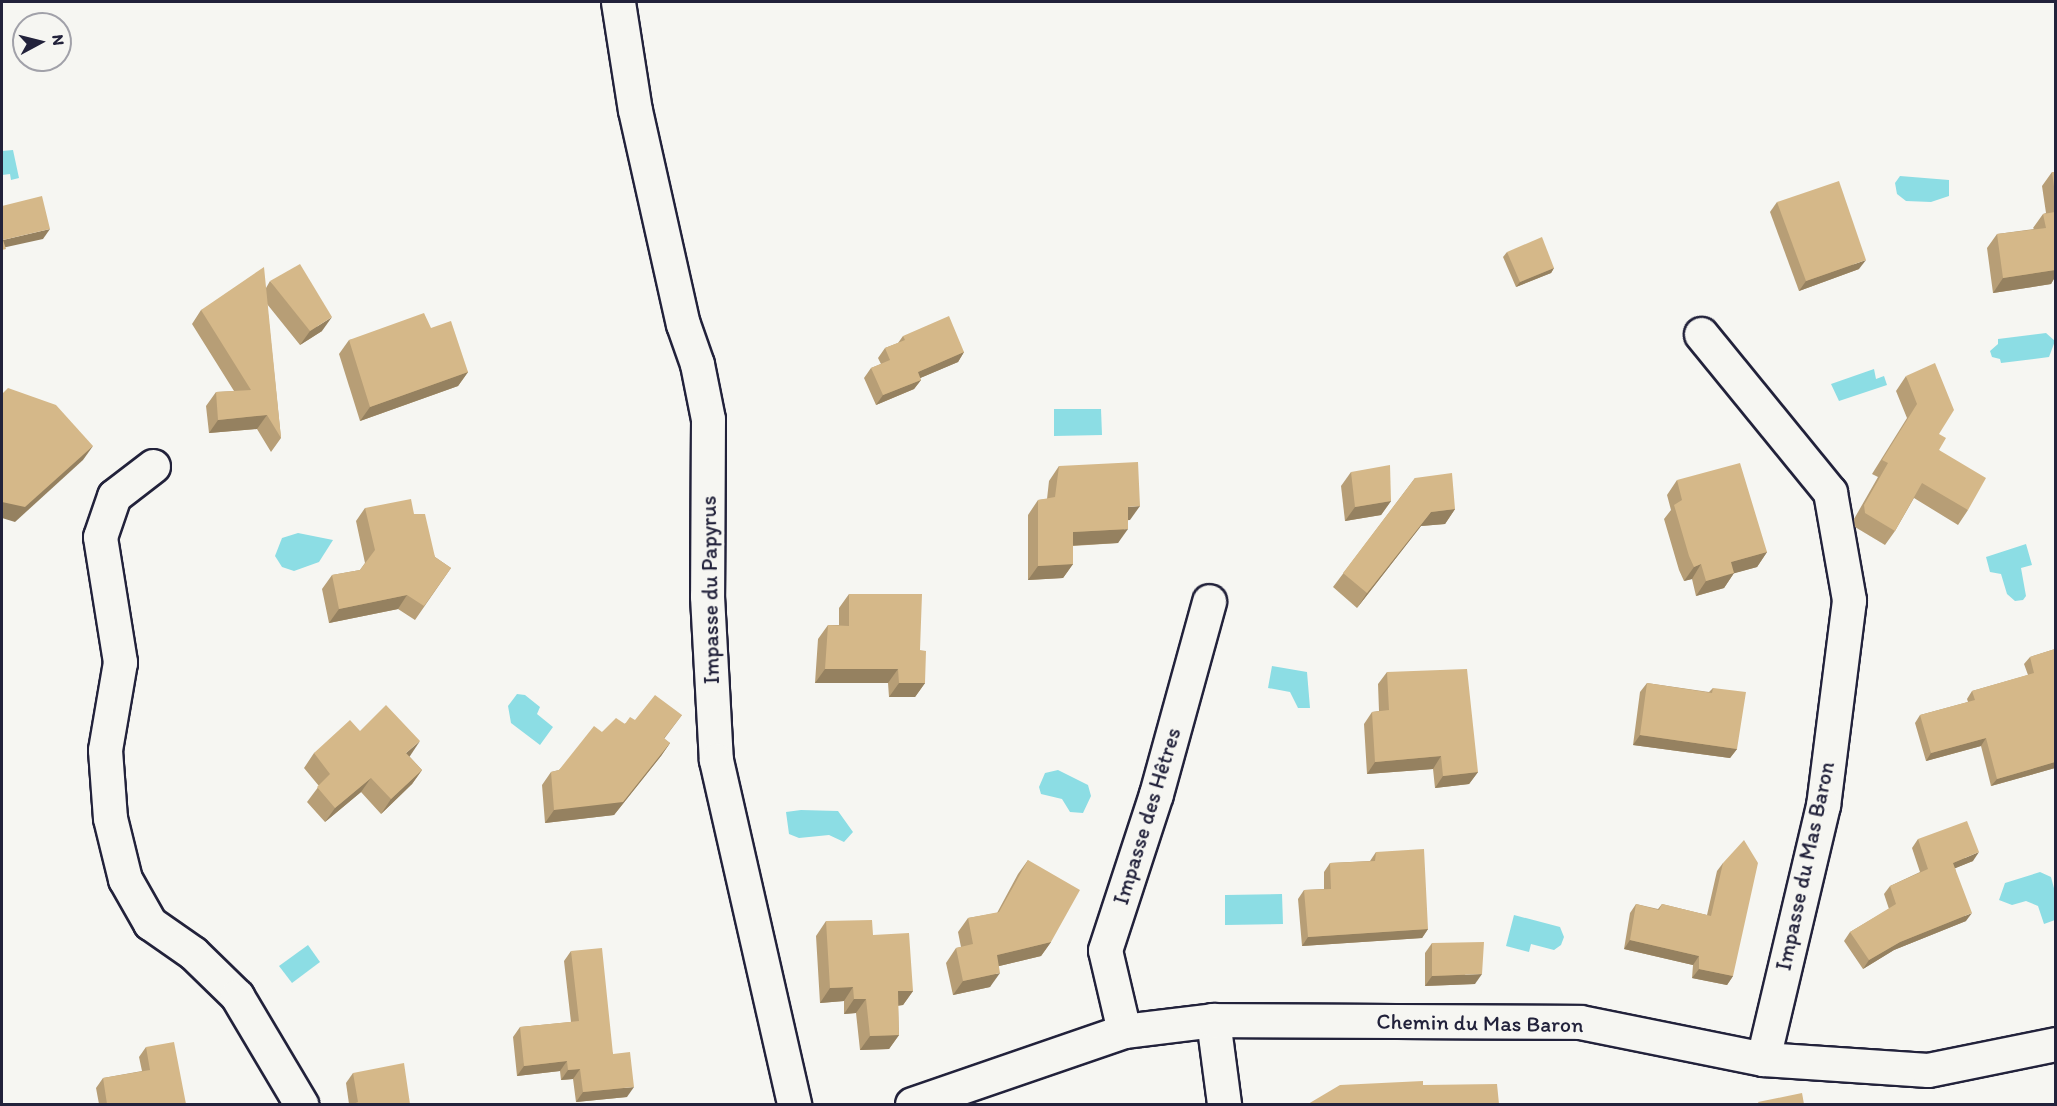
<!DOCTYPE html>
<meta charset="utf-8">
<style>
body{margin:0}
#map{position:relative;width:2057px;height:1106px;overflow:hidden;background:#f6f6f2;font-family:Itim,sans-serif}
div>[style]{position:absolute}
.water>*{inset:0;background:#8cdde4}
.roads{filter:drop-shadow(2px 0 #22223b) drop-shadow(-2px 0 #22223b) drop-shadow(0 2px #22223b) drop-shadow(0 -2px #22223b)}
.minor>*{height:33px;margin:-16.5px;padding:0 16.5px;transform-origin:16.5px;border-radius:16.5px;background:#f6f6f2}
.wall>*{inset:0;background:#b79e76}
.shaded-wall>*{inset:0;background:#958160}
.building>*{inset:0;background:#d5b889}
span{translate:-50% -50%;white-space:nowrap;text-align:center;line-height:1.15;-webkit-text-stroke:4.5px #f6f6f2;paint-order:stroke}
.street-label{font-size:22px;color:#22223b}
.frame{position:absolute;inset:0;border:3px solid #22223b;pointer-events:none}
.north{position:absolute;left:12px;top:12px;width:60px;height:60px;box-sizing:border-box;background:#f6f6f2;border:2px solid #a1a1a9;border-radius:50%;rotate:83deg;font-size:16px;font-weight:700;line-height:24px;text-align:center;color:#22223b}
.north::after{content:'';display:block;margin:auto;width:21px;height:27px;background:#22223b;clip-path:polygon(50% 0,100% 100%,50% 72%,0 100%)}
</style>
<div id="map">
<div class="water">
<div style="clip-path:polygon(13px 150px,19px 178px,11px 180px,10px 174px,2px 175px,2px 151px)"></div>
<div style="clip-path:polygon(1900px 176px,1949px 180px,1949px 196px,1931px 202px,1906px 201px,1897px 194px,1895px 183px)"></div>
<div style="clip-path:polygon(2046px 333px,2055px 341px,2049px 357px,2001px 363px,2000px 359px,1992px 357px,1990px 351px,1998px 344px,1998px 339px)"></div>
<div style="clip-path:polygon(1874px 369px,1876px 379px,1884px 376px,1887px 385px,1839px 401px,1831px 384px)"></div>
<div style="clip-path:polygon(1054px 409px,1101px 409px,1102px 435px,1054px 436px)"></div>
<div style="clip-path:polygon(298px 533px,333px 540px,319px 562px,294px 571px,282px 567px,275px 556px,282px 538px)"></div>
<div style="clip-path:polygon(2026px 544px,2032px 565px,2021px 568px,2026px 596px,2023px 600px,2015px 601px,2007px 594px,2001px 574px,1990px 572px,1986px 557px)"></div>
<div style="clip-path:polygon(1272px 666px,1307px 672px,1310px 708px,1298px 708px,1290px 692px,1268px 688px)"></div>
<div style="clip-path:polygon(517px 694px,525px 695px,540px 707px,537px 714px,553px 727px,540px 745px,511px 723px,508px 706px)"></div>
<div style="clip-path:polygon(1058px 770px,1088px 785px,1091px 796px,1083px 813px,1070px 812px,1062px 799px,1041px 794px,1039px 787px,1045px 773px)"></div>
<div style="clip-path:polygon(801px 810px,838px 811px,853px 832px,844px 842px,829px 835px,799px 838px,789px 834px,786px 812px)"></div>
<div style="clip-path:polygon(2040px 872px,2051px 877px,2055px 892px,2055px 920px,2044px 924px,2038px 906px,2026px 901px,2012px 905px,1999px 900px,2005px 883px)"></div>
<div style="clip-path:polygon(1282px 894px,1283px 924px,1225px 925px,1225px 895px)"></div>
<div style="clip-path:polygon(1514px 915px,1560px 927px,1564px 937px,1561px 945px,1554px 950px,1531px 944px,1529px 952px,1506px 946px)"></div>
<div style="clip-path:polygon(308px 945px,320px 962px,292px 983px,279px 966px)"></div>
</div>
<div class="roads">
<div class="minor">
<div style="left:618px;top:2px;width:109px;rotate:81.1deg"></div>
<div style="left:635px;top:110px;width:219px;rotate:77.4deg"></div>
<div style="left:683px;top:324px;width:42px;rotate:70.7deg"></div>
<div style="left:697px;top:364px;width:56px;rotate:78.7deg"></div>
<div style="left:708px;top:419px;width:177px;rotate:90.3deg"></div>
<div style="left:707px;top:596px;width:164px;rotate:86.9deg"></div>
<div style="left:716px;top:760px;width:353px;rotate:77.2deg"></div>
<div style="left:1701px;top:334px;width:204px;rotate:50.8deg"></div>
<div style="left:1830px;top:492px;width:110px;rotate:80deg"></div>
<div style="left:1849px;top:600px;width:207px;rotate:97.2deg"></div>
<div style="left:1823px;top:805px;width:261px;rotate:103.3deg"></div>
<div style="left:153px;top:466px;width:49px;rotate:142.4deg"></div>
<div style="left:114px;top:496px;width:43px;rotate:108.9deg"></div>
<div style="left:100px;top:537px;width:127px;rotate:80.9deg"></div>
<div style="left:120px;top:662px;width:89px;rotate:99.7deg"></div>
<div style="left:105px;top:750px;width:68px;rotate:85.8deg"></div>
<div style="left:110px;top:818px;width:63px;rotate:76.2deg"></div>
<div style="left:125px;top:879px;width:51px;rotate:60.4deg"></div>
<div style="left:150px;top:923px;width:52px;rotate:34.9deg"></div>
<div style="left:193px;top:953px;width:62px;rotate:44.3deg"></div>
<div style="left:237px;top:996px;width:126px;rotate:59.3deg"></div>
<div style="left:1213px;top:1020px;width:85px;rotate:82.5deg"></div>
<div style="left:1124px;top:1031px;width:83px;rotate:-103.2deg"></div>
<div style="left:1105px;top:950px;width:164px;rotate:-71.9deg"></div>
<div style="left:1156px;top:794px;width:200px;rotate:-74.6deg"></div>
<div style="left:912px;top:1104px;width:224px;rotate:-19deg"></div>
<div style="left:1124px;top:1031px;width:90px;rotate:-7deg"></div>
<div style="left:1213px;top:1020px;width:367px;rotate:0.3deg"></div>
<div style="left:1580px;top:1022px;width:187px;rotate:11.4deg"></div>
<div style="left:1763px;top:1059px;width:165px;rotate:3.8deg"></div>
<div style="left:1928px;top:1070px;width:131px;rotate:-11.5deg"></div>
</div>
</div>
<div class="wall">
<div style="clip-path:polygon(2052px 172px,2055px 172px,2055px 277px,2051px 284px,1993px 293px,1987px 248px,1997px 234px,2034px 229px,2033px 228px,2043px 214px,2046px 213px,2042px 186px)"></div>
<div style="clip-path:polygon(1777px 202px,1859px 269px,1799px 291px,1770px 212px)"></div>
<div style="clip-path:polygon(1507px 252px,1554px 268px,1551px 273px,1516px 287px,1503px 257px)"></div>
<div style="clip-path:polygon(270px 281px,322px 331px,300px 345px,267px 304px,281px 438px,271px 452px,257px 429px,209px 433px,206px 406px,216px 392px,234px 391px,192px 324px,201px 310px,266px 288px)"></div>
<div style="clip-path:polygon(431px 328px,468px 372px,458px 386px,360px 421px,339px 354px,349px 340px)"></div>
<div style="clip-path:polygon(903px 336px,964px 352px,958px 362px,920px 378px,921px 380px,914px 389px,876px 405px,864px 378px,871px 368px,881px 364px,878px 358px,885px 348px,898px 343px)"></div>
<div style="clip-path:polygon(1906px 376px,1939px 434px,1939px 450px,1968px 510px,1958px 525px,1914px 498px,1895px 531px,1885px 545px,1855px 527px,1854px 519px,1878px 477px,1872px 474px,1907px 418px,1896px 391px)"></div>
<div style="clip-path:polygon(1059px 466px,1130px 520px,1128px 520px,1118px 543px,1073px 546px,1073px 564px,1063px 578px,1028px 580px,1028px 515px,1038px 500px,1047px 499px,1049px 481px)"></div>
<div style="clip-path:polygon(1351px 472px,1391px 501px,1381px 515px,1345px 521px,1341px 486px)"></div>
<div style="clip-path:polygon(1415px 478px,1455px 509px,1445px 524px,1421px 526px,1357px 608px,1333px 587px)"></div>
<div style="clip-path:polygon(1677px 480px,1767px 552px,1757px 567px,1734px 573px,1724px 588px,1696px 596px,1692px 579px,1684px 581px,1679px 570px,1664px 519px,1671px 510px,1667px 495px)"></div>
<div style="clip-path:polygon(365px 508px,414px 514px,435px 557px,451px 568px,415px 620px,398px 609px,329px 623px,322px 589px,332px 575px,360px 570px,365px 563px,356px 521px)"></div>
<div style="clip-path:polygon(849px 594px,920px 650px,925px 683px,915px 697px,889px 697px,888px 683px,815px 683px,818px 639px,828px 625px,839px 625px,839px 608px)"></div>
<div style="clip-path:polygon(2055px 649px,2055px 768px,1991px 786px,1981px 746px,1926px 761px,1915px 723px,1920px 715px,1968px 702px,1967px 699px,1972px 691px,2028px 675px,2024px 664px,2030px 657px)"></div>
<div style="clip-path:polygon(1387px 672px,1478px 772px,1469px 784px,1435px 788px,1433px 769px,1367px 774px,1364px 724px,1372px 712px,1379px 711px,1378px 684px)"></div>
<div style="clip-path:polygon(1647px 683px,1709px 692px,1713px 688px,1737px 749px,1730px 758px,1633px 745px,1640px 692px)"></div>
<div style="clip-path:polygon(682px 715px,664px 739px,670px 743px,661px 756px,614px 815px,545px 823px,542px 785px,551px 772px,559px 770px,602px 732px,635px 720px)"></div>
<div style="clip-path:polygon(360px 731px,409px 756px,422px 770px,412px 784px,381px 814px,361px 792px,325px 822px,307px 802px,319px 786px,304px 768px,314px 753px)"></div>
<div style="clip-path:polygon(1918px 839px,1973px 861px,1955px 868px,1966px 921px,1894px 950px,1863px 969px,1844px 941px,1850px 932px,1889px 909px,1884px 894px,1890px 886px,1920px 872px,1912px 848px)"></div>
<div style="clip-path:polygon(1376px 852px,1428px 929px,1422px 938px,1302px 946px,1298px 899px,1304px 890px,1324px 889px,1324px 872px,1330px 863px,1370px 861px)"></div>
<div style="clip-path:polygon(1028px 860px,1051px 942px,1041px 956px,999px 966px,990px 987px,953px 995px,946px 963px,956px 948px,961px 947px,958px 932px,968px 918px,997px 913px,1018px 874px)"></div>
<div style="clip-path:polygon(1723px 863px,1733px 976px,1727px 985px,1692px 978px,1693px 965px,1624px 949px,1630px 913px,1636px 904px,1658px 909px,1662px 904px,1707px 915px,1717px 871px)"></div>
<div style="clip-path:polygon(826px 921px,873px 935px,913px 991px,903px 1005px,898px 1006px,899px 1035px,889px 1049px,860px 1050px,856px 1013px,844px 1014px,844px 1001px,820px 1003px,816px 936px)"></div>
<div style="clip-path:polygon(1432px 943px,1475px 984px,1425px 986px,1425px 953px)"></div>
<div style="clip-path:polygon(571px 951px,613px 1054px,627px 1097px,576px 1102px,573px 1079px,561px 1080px,560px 1071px,517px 1076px,513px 1037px,520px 1027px,571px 1022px,564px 961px)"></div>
<div style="clip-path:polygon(146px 1047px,186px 1104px,99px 1104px,96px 1088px,103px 1078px,142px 1071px,139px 1057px)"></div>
<div style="clip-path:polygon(353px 1073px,410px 1104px,349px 1104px,346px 1083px)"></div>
</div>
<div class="shaded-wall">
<div style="clip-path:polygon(50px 229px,43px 239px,2px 248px,3px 240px)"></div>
<div style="clip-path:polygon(1866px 260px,1859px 269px,1799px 291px,1806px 281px)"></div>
<div style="clip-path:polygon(1554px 268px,1551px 273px,1516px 287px,1520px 282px)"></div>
<div style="clip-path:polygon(2055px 270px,2055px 277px,2051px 284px,1993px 293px,2003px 278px)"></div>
<div style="clip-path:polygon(332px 317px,322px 331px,300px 345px,310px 331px)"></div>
<div style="clip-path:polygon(964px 352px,958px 362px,911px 382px,918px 372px)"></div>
<div style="clip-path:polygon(468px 372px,458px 386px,360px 421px,370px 407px)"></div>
<div style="clip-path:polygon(921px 380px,914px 389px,876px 405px,883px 395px)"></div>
<div style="clip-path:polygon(267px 415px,257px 429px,209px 433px,218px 420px)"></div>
<div style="clip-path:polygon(93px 446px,83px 460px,15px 522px,2px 518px,2px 502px)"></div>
<div style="clip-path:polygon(1391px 501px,1381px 515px,1345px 521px,1355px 507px)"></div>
<div style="clip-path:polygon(1140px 506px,1130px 520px,1118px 521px,1128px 507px)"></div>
<div style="clip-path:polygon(1455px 509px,1445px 524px,1421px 526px,1357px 608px,1367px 593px,1431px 512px)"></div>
<div style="clip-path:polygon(1128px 529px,1118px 543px,1063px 546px,1073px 532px)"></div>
<div style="clip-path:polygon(1767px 552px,1757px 567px,1721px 577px,1731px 562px)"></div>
<div style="clip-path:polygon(1073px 564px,1063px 578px,1028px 580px,1038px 566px)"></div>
<div style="clip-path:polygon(1701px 564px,1692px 579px,1684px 581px,1694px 567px)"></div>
<div style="clip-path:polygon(1734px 573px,1724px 588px,1696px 596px,1706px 581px)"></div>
<div style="clip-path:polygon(407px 595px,398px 609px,329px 623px,339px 609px)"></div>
<div style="clip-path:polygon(825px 669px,898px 669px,888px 683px,815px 683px)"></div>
<div style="clip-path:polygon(899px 683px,925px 683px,915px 697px,889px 697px)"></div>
<div style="clip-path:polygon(1640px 735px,1737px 749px,1730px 758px,1633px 745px)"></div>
<div style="clip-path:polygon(1986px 738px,1981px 746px,1926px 761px,1931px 753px)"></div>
<div style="clip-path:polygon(420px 741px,410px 756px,397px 768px,406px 753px)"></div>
<div style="clip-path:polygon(670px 743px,661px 756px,614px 815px,545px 823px,554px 810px)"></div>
<div style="clip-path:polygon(1441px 756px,1433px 769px,1367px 774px,1375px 762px)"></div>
<div style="clip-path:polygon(2055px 762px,2055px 768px,1991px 786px,1997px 779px)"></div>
<div style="clip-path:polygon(422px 770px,412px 784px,381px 814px,391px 799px)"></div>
<div style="clip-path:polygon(1478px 772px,1469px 784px,1435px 788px,1443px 776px)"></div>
<div style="clip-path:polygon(371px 778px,361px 792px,325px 822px,335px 808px)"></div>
<div style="clip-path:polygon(1979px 852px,1973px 861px,1946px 872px,1953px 863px)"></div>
<div style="clip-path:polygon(1972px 913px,1966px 921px,1894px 950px,1863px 969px,1869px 960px,1900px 942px)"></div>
<div style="clip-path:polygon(1428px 929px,1422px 938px,1302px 946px,1308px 937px)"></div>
<div style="clip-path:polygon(1630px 940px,1699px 956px,1693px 965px,1624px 949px)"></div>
<div style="clip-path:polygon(1051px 942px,1041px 956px,987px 969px,997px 955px)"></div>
<div style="clip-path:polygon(1699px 969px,1733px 976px,1727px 985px,1692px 978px)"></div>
<div style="clip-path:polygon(1000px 973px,990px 987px,953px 995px,963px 981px)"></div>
<div style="clip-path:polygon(1482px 974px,1475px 984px,1425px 986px,1432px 976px)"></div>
<div style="clip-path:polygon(853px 987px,844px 1001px,820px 1003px,830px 988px)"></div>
<div style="clip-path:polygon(898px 991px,913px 991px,903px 1005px,888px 1006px)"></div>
<div style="clip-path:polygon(854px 999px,866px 999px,856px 1013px,844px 1014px)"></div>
<div style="clip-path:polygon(899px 1035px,889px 1049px,860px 1050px,870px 1036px)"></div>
<div style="clip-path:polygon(567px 1061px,560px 1071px,517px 1076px,524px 1066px)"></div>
<div style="clip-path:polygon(580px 1069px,573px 1079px,561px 1080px,568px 1070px)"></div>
<div style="clip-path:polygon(634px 1087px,627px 1097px,576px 1102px,583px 1092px)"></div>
</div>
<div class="building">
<div style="clip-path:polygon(2052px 172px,2055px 172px,2055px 194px)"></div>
<div style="clip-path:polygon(1839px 181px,1866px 260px,1806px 281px,1777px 202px)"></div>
<div style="clip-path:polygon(42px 196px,50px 229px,3px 240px,6px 249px,2px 250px,2px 206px)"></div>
<div style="clip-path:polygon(2055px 212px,2055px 270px,2003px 278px,1997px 234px,2046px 228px,2043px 214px)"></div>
<div style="clip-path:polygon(1542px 237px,1554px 268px,1520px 282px,1507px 252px)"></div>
<div style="clip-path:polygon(300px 264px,332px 317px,310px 331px,270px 281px)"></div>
<div style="clip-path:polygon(264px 267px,281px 438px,267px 415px,218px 420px,216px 392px,251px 390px,201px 310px)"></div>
<div style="clip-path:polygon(424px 313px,431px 328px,451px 321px,468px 372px,370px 407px,349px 340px)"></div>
<div style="clip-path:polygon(949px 316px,964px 352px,918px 372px,921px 380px,883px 395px,871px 368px,890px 360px,885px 348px,905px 340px,903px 336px)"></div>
<div style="clip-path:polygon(1935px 363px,1954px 410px,1939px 434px,1946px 438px,1939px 450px,1986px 478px,1968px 510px,1922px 483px,1895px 531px,1865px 513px,1864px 505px,1888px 463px,1882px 460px,1917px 404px,1906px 376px)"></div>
<div style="clip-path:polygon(8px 388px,56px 405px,93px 446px,25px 507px,2px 502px,2px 394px)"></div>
<div style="clip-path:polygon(1138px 462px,1140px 506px,1128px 507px,1128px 529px,1073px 532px,1073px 564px,1038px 566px,1038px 500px,1055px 497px,1059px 466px)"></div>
<div style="clip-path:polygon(1740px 463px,1767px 552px,1731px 562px,1734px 573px,1706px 581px,1701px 564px,1694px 567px,1689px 556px,1674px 505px,1682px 500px,1677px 480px)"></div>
<div style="clip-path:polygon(1390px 465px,1391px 501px,1355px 507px,1351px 472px)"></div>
<div style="clip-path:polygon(1452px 473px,1455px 509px,1431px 512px,1367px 593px,1343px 573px,1415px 478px)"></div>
<div style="clip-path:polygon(411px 499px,414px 514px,425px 514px,435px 557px,451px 568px,424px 606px,407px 595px,339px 609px,332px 575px,360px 570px,375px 550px,365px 508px)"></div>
<div style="clip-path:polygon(849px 594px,922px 594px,920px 650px,926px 651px,925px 683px,899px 683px,898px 669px,825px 669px,828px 625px,849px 626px)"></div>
<div style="clip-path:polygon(2055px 649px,2055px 762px,1997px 779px,1986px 738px,1931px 753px,1920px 715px,1975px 700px,1972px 691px,2034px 673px,2030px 657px)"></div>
<div style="clip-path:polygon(1467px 669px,1478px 772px,1443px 776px,1441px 756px,1375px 762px,1372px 712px,1389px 710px,1387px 672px)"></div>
<div style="clip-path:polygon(1647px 683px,1712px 693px,1713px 688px,1746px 692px,1737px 749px,1640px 735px)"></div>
<div style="clip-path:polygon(655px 695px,682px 715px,664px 738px,670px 743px,623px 802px,554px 810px,551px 772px,559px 770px,594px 726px,602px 732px,616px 718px,625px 724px,630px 717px,635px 720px)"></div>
<div style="clip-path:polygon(386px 705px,420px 741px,406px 753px,422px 770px,391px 799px,371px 778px,335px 808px,317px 787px,330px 774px,314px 753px,350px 720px,360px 731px)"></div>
<div style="clip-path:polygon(1967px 821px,1979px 852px,1953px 863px,1972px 913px,1900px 942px,1869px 960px,1850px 932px,1896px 904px,1890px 886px,1928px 869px,1918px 839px)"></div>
<div style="clip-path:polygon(1744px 840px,1758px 863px,1733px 976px,1699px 969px,1699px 956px,1630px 940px,1636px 904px,1659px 910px,1662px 904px,1711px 916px,1723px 863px)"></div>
<div style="clip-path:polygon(1424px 849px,1428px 929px,1308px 937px,1304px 890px,1331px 889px,1330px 863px,1375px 861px,1376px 852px)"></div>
<div style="clip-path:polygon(1028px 860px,1080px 890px,1051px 942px,997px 955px,1000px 973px,963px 981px,956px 948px,973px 944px,968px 918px,999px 912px)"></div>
<div style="clip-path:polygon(872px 920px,873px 935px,909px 933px,913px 991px,898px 991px,899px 1035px,870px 1036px,866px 999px,854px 999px,853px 987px,830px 988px,826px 921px)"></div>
<div style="clip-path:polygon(1484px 942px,1482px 974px,1432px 976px,1432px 943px)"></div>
<div style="clip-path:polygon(602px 948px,613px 1054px,630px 1052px,634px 1087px,583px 1092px,580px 1069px,568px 1070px,567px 1061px,524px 1066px,520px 1027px,579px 1021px,571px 951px)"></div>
<div style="clip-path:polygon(174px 1042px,186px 1104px,107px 1104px,103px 1078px,150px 1070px,146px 1047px)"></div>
<div style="clip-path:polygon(404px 1063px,410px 1104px,353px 1104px,358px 1102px,353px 1073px)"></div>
<div style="clip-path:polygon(1423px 1081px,1423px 1085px,1497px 1084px,1499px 1104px,1308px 1104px,1340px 1085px)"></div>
<div style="clip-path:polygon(1802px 1093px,1804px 1104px,1759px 1104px,1758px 1102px)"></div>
</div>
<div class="street-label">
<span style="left:710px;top:590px;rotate:-91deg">Impasse du Papyrus</span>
<span style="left:1147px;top:816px;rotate:-73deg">Impasse des Hêtres</span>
<span style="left:1805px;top:866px;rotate:-78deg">Impasse du Mas Baron</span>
<span style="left:1480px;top:1023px;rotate:1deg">Chemin du Mas Baron</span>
</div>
<div class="frame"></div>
<div class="north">N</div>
</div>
